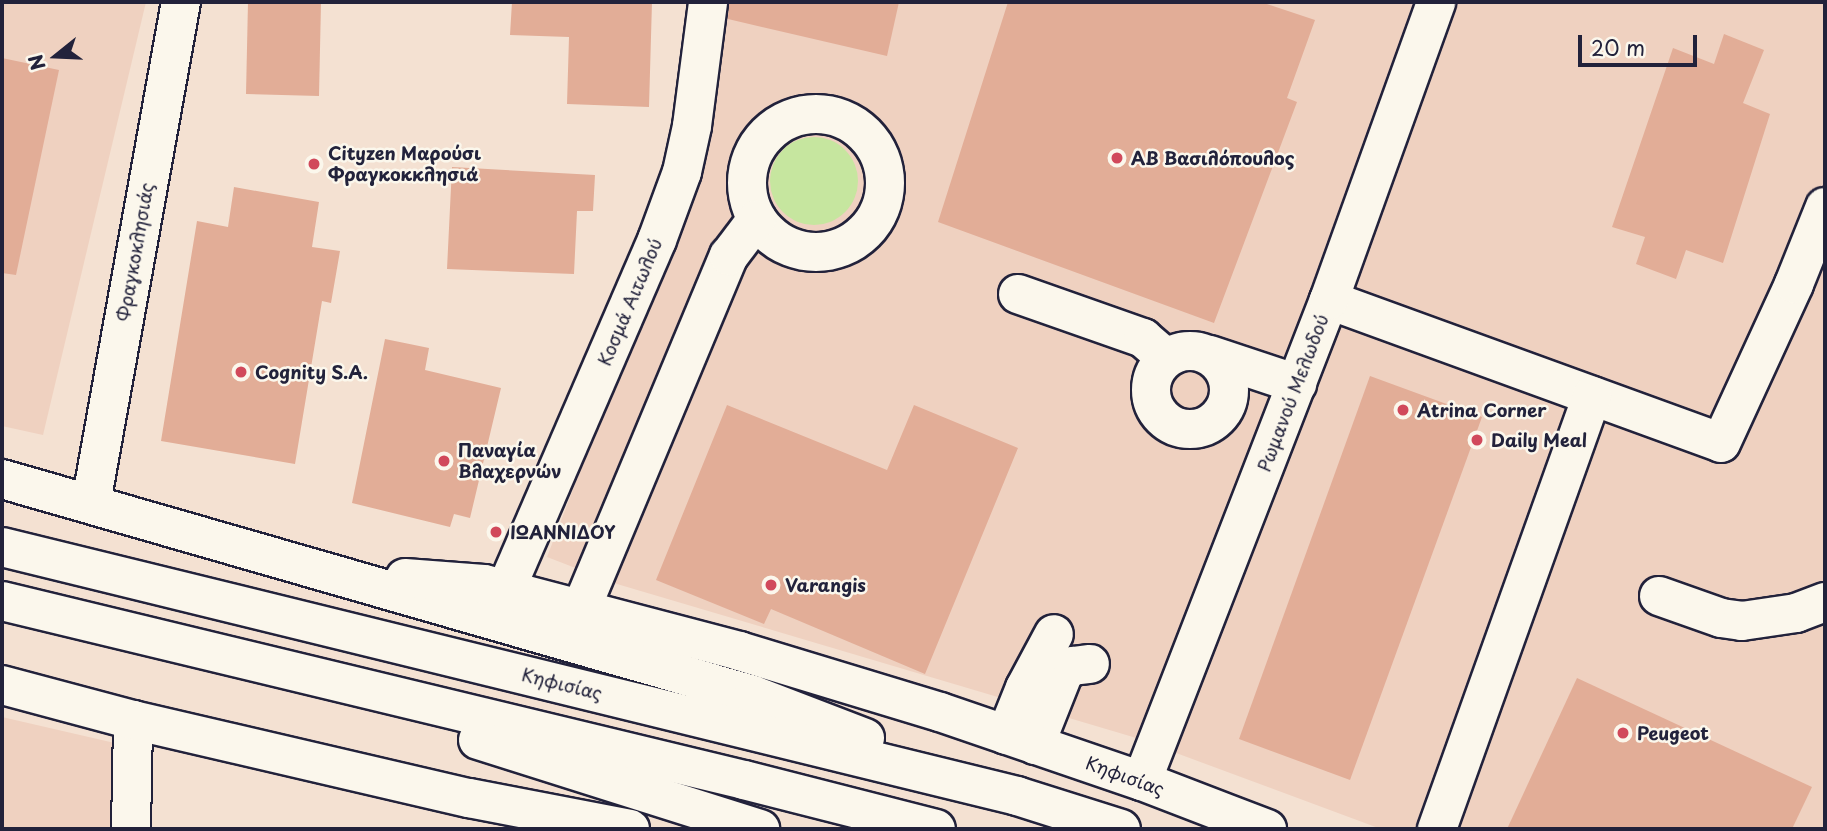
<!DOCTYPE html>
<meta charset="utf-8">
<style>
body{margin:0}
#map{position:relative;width:1827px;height:831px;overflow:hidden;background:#f4e1d2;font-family:"Playpen Sans",sans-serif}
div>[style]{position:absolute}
.built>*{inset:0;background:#efd1c0}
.green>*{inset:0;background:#c6e69f}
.round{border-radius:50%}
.building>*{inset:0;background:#e2ad97}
.roads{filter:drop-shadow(2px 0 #22223b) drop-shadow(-2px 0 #22223b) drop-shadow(0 2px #22223b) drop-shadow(0 -2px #22223b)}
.minor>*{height:38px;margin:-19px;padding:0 19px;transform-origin:19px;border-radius:19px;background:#fbf7ec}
.minor>.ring{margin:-19px;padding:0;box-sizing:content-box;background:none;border:38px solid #fbf7ec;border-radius:50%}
.major>*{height:38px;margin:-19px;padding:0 19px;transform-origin:19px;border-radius:19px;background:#fbf7ec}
.dots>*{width:19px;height:19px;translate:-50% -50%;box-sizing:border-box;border:4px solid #fbf7ec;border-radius:50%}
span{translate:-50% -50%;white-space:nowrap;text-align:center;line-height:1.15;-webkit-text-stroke:5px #fbf7ec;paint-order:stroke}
.poi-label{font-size:18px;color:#22223b;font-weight:700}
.left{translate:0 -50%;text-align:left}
.street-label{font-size:18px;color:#22223b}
.frame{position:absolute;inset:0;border:4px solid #22223b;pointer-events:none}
.north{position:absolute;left:21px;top:21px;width:70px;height:70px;-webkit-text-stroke:5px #fbf7ec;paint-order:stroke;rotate:252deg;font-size:19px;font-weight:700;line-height:28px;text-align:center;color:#22223b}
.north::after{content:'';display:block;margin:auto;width:24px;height:32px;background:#22223b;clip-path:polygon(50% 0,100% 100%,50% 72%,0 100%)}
.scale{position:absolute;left:1578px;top:35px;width:119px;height:32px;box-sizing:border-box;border:4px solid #22223b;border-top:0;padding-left:9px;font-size:21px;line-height:24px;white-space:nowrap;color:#22223b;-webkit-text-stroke:5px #fbf7ec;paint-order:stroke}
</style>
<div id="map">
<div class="built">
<div style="clip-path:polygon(2px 2px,146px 2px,43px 435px,2px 426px)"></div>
<div style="clip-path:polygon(725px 2px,1825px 2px,1825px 829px,1381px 829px,1133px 737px,617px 584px,547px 557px,700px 160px)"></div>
<div style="clip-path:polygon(2px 717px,119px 744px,117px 829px,2px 829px)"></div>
</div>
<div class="green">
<div class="round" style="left:770px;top:137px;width:88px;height:88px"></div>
</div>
<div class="building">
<div style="clip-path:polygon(248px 2px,321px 2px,319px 96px,246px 94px)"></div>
<div style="clip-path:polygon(512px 2px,652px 2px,649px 107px,567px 104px,569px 37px,510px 35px)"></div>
<div style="clip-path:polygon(729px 2px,899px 2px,887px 56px,728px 19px)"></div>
<div style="clip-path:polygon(1008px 2px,1261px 2px,1315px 20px,1287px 98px,1297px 102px,1214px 323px,938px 222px)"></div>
<div style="clip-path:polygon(1724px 34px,1764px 50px,1743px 103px,1770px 114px,1723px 263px,1686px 250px,1676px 279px,1636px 264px,1645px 237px,1612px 227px,1673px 48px,1714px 64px)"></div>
<div style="clip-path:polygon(2px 58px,59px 70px,16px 275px,2px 273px)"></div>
<div style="clip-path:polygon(452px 167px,595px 175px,593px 211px,577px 211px,574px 274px,447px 269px)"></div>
<div style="clip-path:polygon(234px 187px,319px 202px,312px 247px,340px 251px,331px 303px,322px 301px,295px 464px,161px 441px,197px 221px,228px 227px)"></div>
<div style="clip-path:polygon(385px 339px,429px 348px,425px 370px,501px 388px,470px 518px,454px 514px,450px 527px,352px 503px)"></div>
<div style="clip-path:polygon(1370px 376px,1482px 417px,1350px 780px,1239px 739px)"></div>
<div style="clip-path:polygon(727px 405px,887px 470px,914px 405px,1018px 448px,925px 674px,771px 609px,764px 624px,656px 580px)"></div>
<div style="clip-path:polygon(1577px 678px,1812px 787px,1792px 829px,1507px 829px)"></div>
</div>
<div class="roads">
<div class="minor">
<div class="ring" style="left:747px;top:114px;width:100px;height:100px"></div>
<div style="left:1018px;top:294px;width:133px;rotate:19.4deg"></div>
<div style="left:1143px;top:338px;width:30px;rotate:41deg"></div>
<div style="left:1329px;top:300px;width:417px;rotate:20deg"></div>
<div style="left:1721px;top:443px;width:175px;rotate:-65.3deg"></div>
<div style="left:1794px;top:284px;width:83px;rotate:-68.1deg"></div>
<div class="ring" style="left:1151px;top:351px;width:40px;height:40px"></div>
<div style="left:1210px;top:355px;width:92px;rotate:18.4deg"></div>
<div style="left:91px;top:503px;width:509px;rotate:-79.82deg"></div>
<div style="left:506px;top:589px;width:380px;rotate:-66.6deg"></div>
<div style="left:657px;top:240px;width:72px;rotate:-69.8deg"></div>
<div style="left:682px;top:172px;width:47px;rotate:-77.7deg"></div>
<div style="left:692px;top:126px;width:125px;rotate:-82.6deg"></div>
<div style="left:1659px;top:596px;width:66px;rotate:19.5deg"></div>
<div style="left:1721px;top:618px;width:21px;rotate:8deg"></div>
<div style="left:1742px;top:621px;width:55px;rotate:-8.4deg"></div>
<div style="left:1796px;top:613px;width:31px;rotate:-21deg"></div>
<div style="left:581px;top:609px;width:383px;rotate:-67.3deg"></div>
<div style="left:729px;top:256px;width:46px;rotate:-52.9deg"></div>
<div style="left:1006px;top:735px;width:51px;rotate:-68deg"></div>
<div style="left:1025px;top:688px;width:61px;rotate:-61.8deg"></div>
<div style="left:1035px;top:745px;width:79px;rotate:-68.3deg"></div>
<div style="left:1064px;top:672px;width:11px;rotate:-34deg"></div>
<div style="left:1073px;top:666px;width:17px;rotate:-7deg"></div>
<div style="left:1142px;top:781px;width:516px;rotate:-68.76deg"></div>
<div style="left:1329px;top:300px;width:317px;rotate:-70.2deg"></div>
<div style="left:131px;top:829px;width:109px;rotate:-88.9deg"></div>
<div style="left:1437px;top:829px;width:460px;rotate:-70.3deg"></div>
</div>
<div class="major">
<div style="left:2px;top:479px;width:781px;rotate:16.05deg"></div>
<div style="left:753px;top:695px;width:120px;rotate:21deg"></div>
<div style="left:2px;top:547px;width:1045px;rotate:13.78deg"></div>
<div style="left:1017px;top:796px;width:109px;rotate:17.6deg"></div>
<div style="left:405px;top:578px;width:79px;rotate:4.3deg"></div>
<div style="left:484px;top:584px;width:264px;rotate:14.7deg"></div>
<div style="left:739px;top:651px;width:210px;rotate:16.9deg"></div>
<div style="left:940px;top:712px;width:213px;rotate:18.9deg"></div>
<div style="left:1142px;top:781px;width:134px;rotate:21deg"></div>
<div style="left:2px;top:601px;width:763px;rotate:13.56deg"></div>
<div style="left:744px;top:780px;width:198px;rotate:14.3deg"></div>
<div style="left:2px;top:685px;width:136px;rotate:15deg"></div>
<div style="left:133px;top:720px;width:345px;rotate:13.1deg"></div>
<div style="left:469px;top:798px;width:164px;rotate:10.9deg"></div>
<div style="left:478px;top:740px;width:296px;rotate:17.5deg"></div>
</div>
</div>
<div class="dots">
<div style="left:1117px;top:158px;background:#d1495b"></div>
<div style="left:314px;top:164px;background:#d1495b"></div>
<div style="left:241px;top:372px;background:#d1495b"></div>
<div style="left:1403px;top:410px;background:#d1495b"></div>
<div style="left:1477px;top:440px;background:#d1495b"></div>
<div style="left:444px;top:461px;background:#d1495b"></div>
<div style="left:496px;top:532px;background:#d1495b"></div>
<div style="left:771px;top:585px;background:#d1495b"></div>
<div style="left:1623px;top:733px;background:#d1495b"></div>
</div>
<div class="poi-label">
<span class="left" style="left:328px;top:164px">Cityzen Μαρούσι<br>Φραγκοκκλησιά</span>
<span class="left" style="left:1131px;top:158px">ΑΒ Βασιλόπουλος</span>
<span class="left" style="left:255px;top:372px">Cognity S.A.</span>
<span class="left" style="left:1417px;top:410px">Atrina Corner</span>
<span class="left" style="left:1491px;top:440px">Daily Meal</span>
<span class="left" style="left:458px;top:461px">Παναγία<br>Βλαχερνών</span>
<span class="left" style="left:510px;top:532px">ΙΩΑΝΝΙΔΟΥ</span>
<span class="left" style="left:785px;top:585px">Varangis</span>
<span class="left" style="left:1637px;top:733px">Peugeot</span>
</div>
<div class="street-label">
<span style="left:135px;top:252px;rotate:-80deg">Φραγκοκλησιάς</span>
<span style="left:630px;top:302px;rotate:-67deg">Κοσμά Αιτωλού</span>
<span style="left:1293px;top:393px;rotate:-69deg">Ρωμανού Μελωδού</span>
<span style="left:562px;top:684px;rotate:14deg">Κηφισίας</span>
<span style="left:1125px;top:776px;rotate:20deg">Κηφισίας</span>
</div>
<div class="frame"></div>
<div class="north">N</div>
<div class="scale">20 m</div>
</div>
